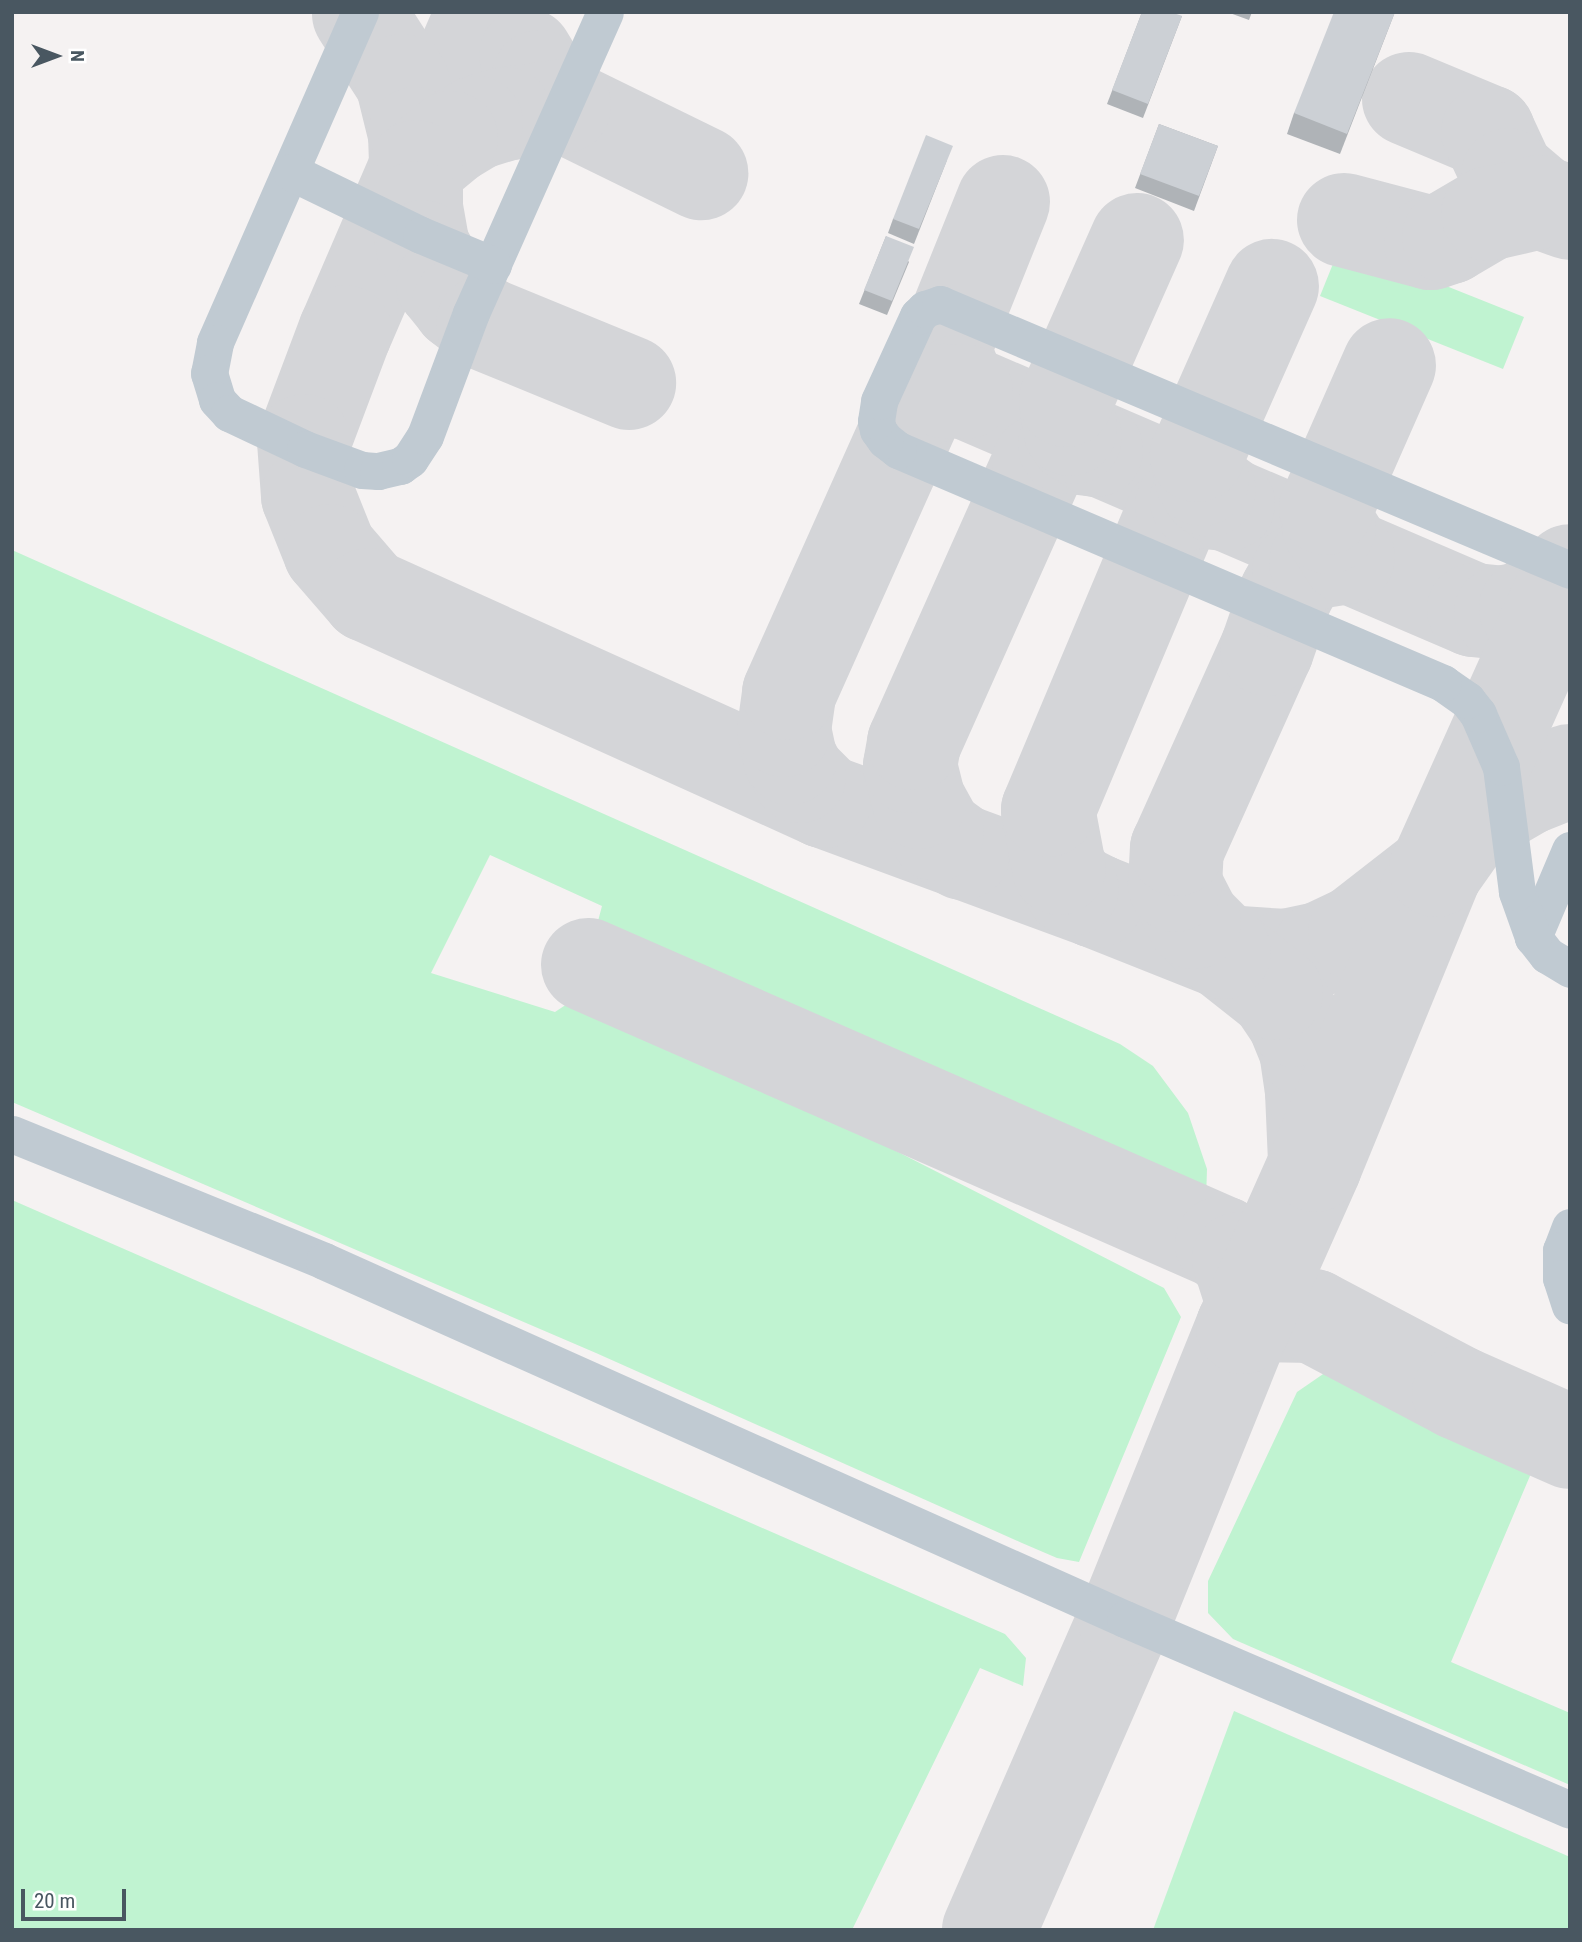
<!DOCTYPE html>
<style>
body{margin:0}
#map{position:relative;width:1582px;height:1942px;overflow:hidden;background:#f5f2f2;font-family:"Roboto Condensed",sans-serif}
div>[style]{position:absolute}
.green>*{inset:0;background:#c0f3d1}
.taxiway>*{height:94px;margin:-47px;padding:0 47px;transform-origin:47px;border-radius:47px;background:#d4d5d8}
.minor>*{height:37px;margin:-18.5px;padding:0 18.5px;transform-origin:18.5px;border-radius:18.5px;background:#c0cad2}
.wall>*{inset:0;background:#afb3b7}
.building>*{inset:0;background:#ccd0d5}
span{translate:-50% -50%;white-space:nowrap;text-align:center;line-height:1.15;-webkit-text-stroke:5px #fff;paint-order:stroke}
.frame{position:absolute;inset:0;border:14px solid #495761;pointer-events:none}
.north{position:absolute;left:21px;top:21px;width:70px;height:70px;-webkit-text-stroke:5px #fff;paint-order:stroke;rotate:90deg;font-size:19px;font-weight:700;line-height:28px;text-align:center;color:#495761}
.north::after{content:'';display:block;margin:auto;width:24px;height:32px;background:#495761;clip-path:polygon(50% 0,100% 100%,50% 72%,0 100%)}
.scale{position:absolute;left:21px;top:1889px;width:105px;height:32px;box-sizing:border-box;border:4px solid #495761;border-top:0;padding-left:9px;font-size:21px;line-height:24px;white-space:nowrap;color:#495761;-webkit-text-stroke:5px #fff;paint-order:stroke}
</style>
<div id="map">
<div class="green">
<div style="clip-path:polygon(1341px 244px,1524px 317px,1503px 369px,1320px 296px)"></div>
<div style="clip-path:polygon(12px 550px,1120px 1044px,1153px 1066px,1188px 1113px,1207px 1169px,1206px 1200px,1162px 1195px,594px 936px,602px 906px,490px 855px,431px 973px,555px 1012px,585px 992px,1164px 1288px,1181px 1317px,1079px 1562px,1057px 1558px,1022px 1543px,596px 1353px,12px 1102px)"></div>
<div style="clip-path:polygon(12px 1200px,1005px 1634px,1026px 1658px,1023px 1686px,980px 1668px,852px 1930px,12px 1930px)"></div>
<div style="clip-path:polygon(1329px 1370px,1366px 1371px,1541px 1450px,1451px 1662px,1570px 1713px,1570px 1785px,1233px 1639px,1208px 1613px,1208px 1581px,1297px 1392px)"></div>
<div style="clip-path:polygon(1234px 1711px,1570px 1857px,1570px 1930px,1153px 1930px)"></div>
</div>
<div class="taxiway">
<div style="left:483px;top:12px;width:348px;rotate:113.3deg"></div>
<div style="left:345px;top:332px;width:116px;rotate:110.6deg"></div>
<div style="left:304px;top:441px;width:55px;rotate:85.8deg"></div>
<div style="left:308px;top:496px;width:59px;rotate:68.2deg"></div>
<div style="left:330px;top:551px;width:58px;rotate:49.2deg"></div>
<div style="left:368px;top:595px;width:500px;rotate:24.31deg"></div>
<div style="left:824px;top:801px;width:290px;rotate:20.2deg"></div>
<div style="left:1096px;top:901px;width:138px;rotate:21.7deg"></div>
<div style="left:1224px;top:952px;width:62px;rotate:3.7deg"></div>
<div style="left:1286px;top:956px;width:35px;rotate:-12deg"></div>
<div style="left:1320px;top:949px;width:38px;rotate:-25deg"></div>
<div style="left:1355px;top:933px;width:103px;rotate:-37.9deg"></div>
<div style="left:1436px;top:870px;width:50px;rotate:-54.7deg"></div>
<div style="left:1465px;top:829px;width:21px;rotate:-43deg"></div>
<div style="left:1480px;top:815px;width:54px;rotate:-29.9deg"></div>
<div style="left:1527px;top:788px;width:46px;rotate:-21.6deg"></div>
<div style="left:359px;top:14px;width:80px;rotate:57.3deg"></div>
<div style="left:402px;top:81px;width:55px;rotate:76.2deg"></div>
<div style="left:415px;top:134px;width:33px;rotate:88deg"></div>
<div style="left:526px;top:55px;width:26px;rotate:59deg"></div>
<div style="left:539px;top:77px;width:38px;rotate:49deg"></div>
<div style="left:564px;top:106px;width:153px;rotate:26.1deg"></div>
<div style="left:1409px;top:99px;width:86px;rotate:22.7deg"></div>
<div style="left:1488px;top:132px;width:47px;rotate:65.1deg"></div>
<div style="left:1508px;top:175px;width:42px;rotate:40.2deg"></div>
<div style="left:1540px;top:202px;width:32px;rotate:20deg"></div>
<div style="left:564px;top:106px;width:60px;rotate:172.3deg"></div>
<div style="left:505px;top:114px;width:30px;rotate:163deg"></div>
<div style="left:476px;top:123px;width:29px;rotate:149deg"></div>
<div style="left:451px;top:138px;width:45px;rotate:140.4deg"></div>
<div style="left:416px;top:167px;width:41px;rotate:90deg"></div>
<div style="left:416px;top:208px;width:40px;rotate:80deg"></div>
<div style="left:423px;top:247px;width:42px;rotate:61.6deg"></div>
<div style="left:443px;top:284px;width:26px;rotate:51deg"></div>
<div style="left:459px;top:304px;width:31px;rotate:38deg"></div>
<div style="left:483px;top:323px;width:158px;rotate:22.3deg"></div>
<div style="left:1003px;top:202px;width:153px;rotate:111.9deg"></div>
<div style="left:946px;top:344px;width:17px;rotate:83deg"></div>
<div style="left:948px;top:361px;width:23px;rotate:67deg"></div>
<div style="left:957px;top:382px;width:13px;rotate:48deg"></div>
<div style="left:966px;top:392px;width:553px;rotate:23.23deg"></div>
<div style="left:1474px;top:610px;width:27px;rotate:6deg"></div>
<div style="left:1501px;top:613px;width:25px;rotate:-11deg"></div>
<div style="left:1526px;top:608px;width:57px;rotate:-40.1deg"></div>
<div style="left:1344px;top:220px;width:90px;rotate:14.8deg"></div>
<div style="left:1431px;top:243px;width:19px;rotate:-18deg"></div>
<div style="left:1449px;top:237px;width:45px;rotate:-30.5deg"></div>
<div style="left:1488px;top:214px;width:53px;rotate:-13deg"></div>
<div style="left:824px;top:801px;width:35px;rotate:-135deg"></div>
<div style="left:799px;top:776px;width:20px;rotate:-117deg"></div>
<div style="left:790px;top:758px;width:29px;rotate:-102deg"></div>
<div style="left:784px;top:730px;width:37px;rotate:-82deg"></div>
<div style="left:789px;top:693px;width:309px;rotate:-65.9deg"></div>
<div style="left:915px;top:411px;width:16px;rotate:-50deg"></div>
<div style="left:925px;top:399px;width:20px;rotate:-24deg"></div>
<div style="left:943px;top:391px;width:23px;rotate:2deg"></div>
<div style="left:963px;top:853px;width:32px;rotate:-144deg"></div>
<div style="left:937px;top:834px;width:37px;rotate:-119deg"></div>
<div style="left:919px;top:802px;width:37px;rotate:-104deg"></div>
<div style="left:910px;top:766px;width:23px;rotate:-80deg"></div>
<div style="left:914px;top:743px;width:307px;rotate:-65.9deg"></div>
<div style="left:1039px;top:463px;width:31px;rotate:-33deg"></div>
<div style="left:1065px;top:446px;width:31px;rotate:7deg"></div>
<div style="left:1096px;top:450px;width:25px;rotate:-148deg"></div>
<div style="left:1075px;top:437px;width:9px;rotate:-122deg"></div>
<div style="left:1070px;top:429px;width:29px;rotate:-98deg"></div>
<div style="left:1066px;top:400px;width:175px;rotate:-66.1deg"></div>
<div style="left:1096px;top:901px;width:27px;rotate:-153deg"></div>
<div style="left:1072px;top:889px;width:25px;rotate:-122deg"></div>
<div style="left:1059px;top:868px;width:59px;rotate:-100.7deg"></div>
<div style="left:1048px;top:810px;width:320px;rotate:-67.2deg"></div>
<div style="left:1172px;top:515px;width:14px;rotate:-45deg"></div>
<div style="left:1182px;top:505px;width:16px;rotate:-15deg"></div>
<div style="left:1197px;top:501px;width:31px;rotate:6deg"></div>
<div style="left:1228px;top:504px;width:24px;rotate:-144deg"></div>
<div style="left:1209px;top:490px;width:13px;rotate:-122deg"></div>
<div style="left:1202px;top:479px;width:25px;rotate:-102deg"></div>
<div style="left:1197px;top:455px;width:185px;rotate:-66.1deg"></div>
<div style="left:588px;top:965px;width:692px;rotate:23.68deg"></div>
<div style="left:1222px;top:1243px;width:23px;rotate:43deg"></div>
<div style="left:1239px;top:1259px;width:46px;rotate:72.3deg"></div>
<div style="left:1315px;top:1161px;width:70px;rotate:-92.5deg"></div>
<div style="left:1312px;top:1091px;width:41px;rotate:-98.3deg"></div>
<div style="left:1306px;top:1050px;width:32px;rotate:-112deg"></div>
<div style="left:1294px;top:1020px;width:32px;rotate:-124deg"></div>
<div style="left:1276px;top:993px;width:66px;rotate:-141.7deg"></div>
<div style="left:1224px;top:952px;width:42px;rotate:-135deg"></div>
<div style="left:1194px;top:922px;width:42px;rotate:-117.2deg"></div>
<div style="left:1175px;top:885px;width:36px;rotate:-87deg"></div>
<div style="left:1177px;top:849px;width:219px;rotate:-65.8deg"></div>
<div style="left:1267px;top:649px;width:58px;rotate:-70.9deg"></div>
<div style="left:1286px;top:594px;width:26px;rotate:-61deg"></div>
<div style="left:1299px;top:571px;width:19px;rotate:-28deg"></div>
<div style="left:1316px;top:562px;width:32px;rotate:-9deg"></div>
<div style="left:1348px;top:557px;width:36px;rotate:-122deg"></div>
<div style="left:1329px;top:527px;width:19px;rotate:-99deg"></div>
<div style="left:1326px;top:508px;width:156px;rotate:-66.2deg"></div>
<div style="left:1243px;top:1327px;width:24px;rotate:-30deg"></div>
<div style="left:1264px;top:1315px;width:49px;rotate:1.2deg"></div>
<div style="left:1313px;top:1316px;width:165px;rotate:27.8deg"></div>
<div style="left:1459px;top:1393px;width:121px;rotate:23.8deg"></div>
<div style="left:989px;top:1930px;width:339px;rotate:-66.4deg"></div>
<div style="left:1125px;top:1619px;width:315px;rotate:-68deg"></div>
<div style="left:1243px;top:1327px;width:177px;rotate:-66deg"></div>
<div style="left:1315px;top:1165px;width:319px;rotate:-67.7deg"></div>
<div style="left:1436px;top:870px;width:327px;rotate:-65.8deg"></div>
</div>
<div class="minor">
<div style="left:360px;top:12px;width:361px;rotate:113.7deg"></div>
<div style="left:215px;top:343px;width:31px;rotate:101deg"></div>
<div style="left:209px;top:373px;width:28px;rotate:73deg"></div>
<div style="left:217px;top:400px;width:18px;rotate:47deg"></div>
<div style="left:229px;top:413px;width:84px;rotate:25.3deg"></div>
<div style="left:305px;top:449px;width:61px;rotate:20.2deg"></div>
<div style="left:362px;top:470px;width:16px;rotate:4deg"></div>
<div style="left:378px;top:471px;width:23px;rotate:-13deg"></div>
<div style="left:400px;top:466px;width:12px;rotate:-35deg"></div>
<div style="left:410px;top:459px;width:27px;rotate:-57deg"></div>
<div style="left:425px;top:436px;width:131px;rotate:-69.5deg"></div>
<div style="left:471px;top:313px;width:329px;rotate:-66deg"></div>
<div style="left:291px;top:172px;width:144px;rotate:25.9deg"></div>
<div style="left:421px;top:235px;width:78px;rotate:22.6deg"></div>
<div style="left:1570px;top:850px;width:95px;rotate:113deg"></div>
<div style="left:1533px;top:937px;width:23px;rotate:52deg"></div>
<div style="left:1547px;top:955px;width:27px;rotate:31deg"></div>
<div style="left:1533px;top:937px;width:48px;rotate:-109.6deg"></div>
<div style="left:1517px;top:892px;width:126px;rotate:-97.3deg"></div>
<div style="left:1501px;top:767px;width:58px;rotate:-113.5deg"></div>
<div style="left:1478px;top:714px;width:18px;rotate:-128deg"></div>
<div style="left:1467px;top:700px;width:29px;rotate:-145deg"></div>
<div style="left:1443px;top:683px;width:593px;rotate:-156.85deg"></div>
<div style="left:898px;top:450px;width:16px;rotate:-142deg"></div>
<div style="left:885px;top:440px;width:12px;rotate:-125deg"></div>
<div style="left:878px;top:430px;width:9px;rotate:-103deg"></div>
<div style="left:876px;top:421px;width:20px;rotate:-81deg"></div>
<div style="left:879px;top:401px;width:94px;rotate:-65.4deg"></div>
<div style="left:918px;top:316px;width:10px;rotate:-45deg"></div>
<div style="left:925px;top:309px;width:16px;rotate:-18deg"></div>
<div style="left:940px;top:304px;width:684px;rotate:22.89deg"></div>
<div style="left:12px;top:1134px;width:337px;rotate:22.1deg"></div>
<div style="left:324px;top:1261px;width:877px;rotate:24.08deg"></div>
<div style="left:1125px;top:1619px;width:484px;rotate:23.2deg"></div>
<div style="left:1570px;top:1227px;width:25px;rotate:111deg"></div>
<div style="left:1561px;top:1250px;width:28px;rotate:90deg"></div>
<div style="left:1561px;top:1278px;width:29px;rotate:72deg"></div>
</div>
<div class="wall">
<div style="clip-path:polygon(1142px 12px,1182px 16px,1143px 118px,1107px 104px)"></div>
<div style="clip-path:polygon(1227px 12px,1252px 12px,1249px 20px)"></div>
<div style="clip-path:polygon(1395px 12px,1340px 154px,1287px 134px,1294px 113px)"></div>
<div style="clip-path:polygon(1159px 124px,1218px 146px,1194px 211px,1135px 188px)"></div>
<div style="clip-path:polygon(947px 160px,914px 244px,888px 233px,893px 219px)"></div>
<div style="clip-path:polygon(886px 236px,909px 262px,887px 315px,859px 304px)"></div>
</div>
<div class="building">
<div style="clip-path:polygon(1142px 12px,1171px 12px,1182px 16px,1148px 104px,1112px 90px)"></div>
<div style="clip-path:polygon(1334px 12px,1395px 12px,1347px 134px,1294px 113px)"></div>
<div style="clip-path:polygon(1159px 124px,1218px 146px,1199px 196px,1140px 174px)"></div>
<div style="clip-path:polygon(926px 135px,953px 146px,919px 229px,893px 219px)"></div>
<div style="clip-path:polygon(886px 236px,914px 247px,892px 301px,864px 290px)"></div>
</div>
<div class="frame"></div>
<div class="north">N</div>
<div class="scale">20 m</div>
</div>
